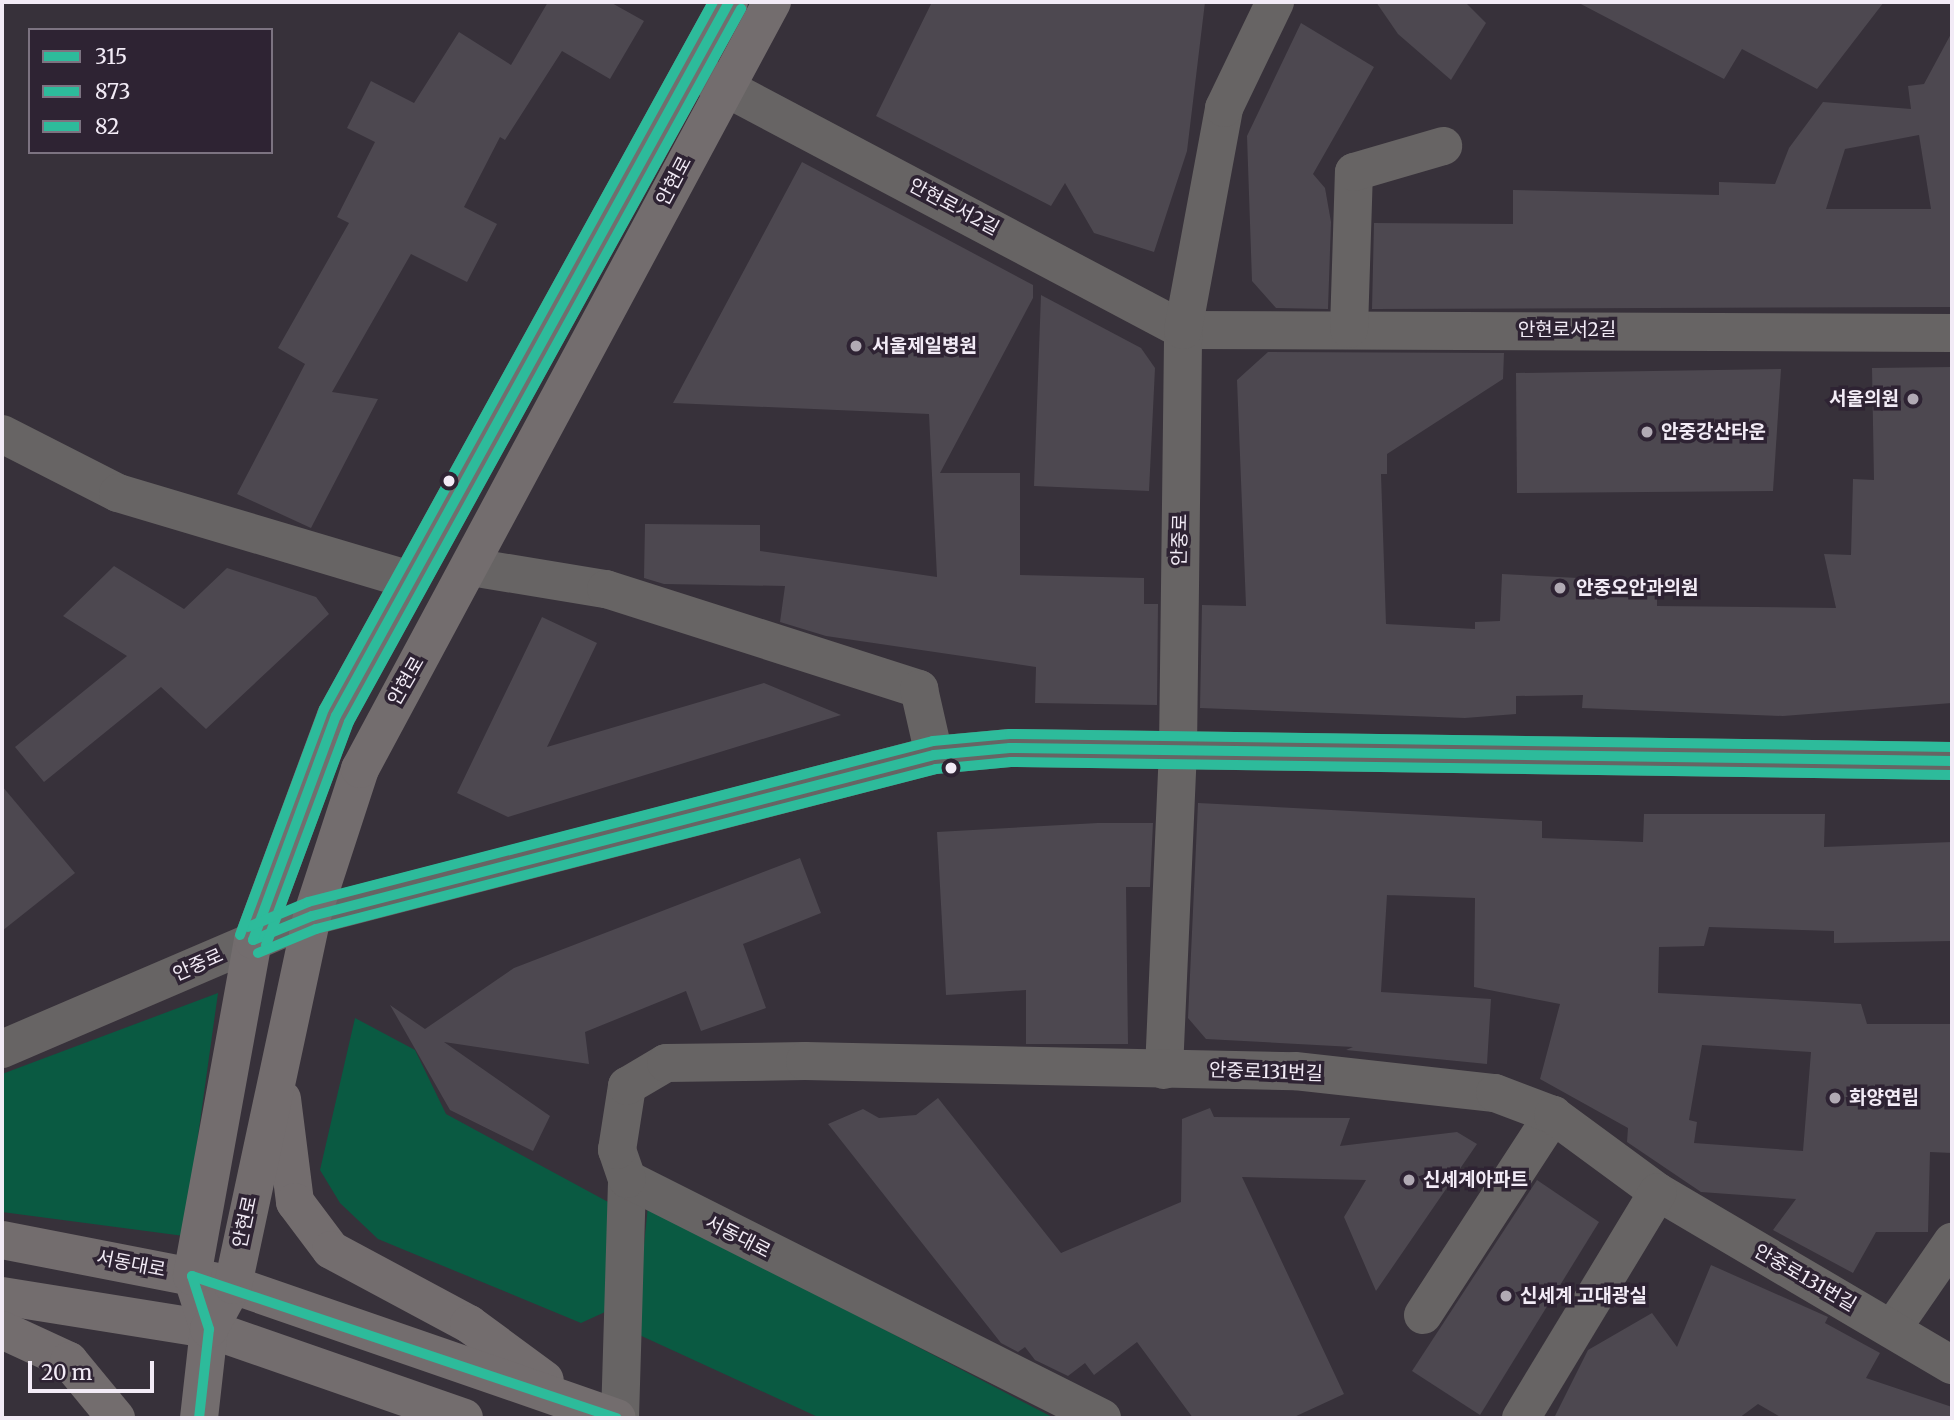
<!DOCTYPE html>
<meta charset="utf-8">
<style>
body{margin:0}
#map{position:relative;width:1954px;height:1420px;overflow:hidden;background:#37313a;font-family:Merriweather,"Noto Sans KR",serif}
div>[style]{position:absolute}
.green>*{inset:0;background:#0a5a42}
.building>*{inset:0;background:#4d4850}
.minor>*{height:38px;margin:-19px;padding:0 19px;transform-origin:19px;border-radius:19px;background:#676464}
.major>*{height:38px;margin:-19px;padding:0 19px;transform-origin:19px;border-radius:19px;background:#736d6e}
.bus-1>*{height:10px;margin:-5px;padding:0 5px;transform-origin:5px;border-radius:5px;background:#2dbb9b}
.bus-2>*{height:10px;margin:-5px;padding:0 5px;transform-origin:5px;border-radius:5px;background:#2dbb9b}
.bus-3>*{height:10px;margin:-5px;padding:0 5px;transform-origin:5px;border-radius:5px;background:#2dbb9b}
.dots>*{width:19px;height:19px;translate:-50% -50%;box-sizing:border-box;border:4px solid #2e2333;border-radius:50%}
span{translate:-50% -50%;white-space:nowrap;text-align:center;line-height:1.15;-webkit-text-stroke:7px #2e2333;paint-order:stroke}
.street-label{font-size:19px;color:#f2ebf6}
.poi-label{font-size:19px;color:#f2ebf6;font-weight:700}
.left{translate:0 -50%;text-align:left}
.right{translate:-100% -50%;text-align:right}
.frame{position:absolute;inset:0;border:4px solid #f2ebf6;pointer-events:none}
.legend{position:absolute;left:28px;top:28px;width:245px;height:126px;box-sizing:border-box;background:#2e2333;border:2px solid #7c7381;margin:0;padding:9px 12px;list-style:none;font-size:21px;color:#f2ebf6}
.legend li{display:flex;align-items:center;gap:14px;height:35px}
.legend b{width:35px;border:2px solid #7c7381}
.scale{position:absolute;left:28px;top:1361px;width:126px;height:32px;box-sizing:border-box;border:4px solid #f2ebf6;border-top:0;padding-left:9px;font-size:21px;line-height:24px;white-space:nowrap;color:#f2ebf6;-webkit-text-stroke:5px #2e2333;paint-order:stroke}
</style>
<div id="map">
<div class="green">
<div style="clip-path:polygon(218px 993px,184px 1236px,2px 1212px,2px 1074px)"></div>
<div style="clip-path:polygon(355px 1018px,415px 1050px,446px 1114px,610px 1203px,605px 1312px,581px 1323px,378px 1239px,340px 1203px,320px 1170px)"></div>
<div style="clip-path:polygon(648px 1206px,1054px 1418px,820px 1418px,635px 1333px)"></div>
</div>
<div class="building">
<div style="clip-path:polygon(548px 2px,610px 2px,644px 21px,610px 79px,562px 51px,505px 140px,500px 137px,464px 207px,497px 224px,467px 282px,411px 254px,332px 392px,378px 399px,311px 528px,237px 494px,305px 364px,278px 348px,349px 223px,337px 217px,375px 142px,347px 128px,371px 81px,414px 103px,459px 32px,511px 65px)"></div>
<div style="clip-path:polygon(932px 2px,1205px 2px,1187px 151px,1154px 252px,1094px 233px,1065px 183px,1051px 206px,876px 116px)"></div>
<div style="clip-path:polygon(1376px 2px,1465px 2px,1486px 23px,1451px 80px,1398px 34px)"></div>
<div style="clip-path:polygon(1577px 2px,1884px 2px,1817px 89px,1742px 49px,1724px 79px)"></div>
<div style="clip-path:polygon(1301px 23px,1374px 67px,1313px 174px,1325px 188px,1331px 222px,1328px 309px,1276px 308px,1252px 281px,1247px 136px)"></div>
<div style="clip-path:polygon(evenodd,1952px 32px,1952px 307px,1372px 309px,1374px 223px,1513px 224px,1513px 190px,1719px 195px,1719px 182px,1775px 184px,1789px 148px,1823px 102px,1911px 109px,1908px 86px,1924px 84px,1952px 32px,1919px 135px,1931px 209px,1826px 209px,1845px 149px,1919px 135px)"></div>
<div style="clip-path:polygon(802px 162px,1033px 285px,1033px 298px,940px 473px,1020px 473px,1020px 575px,1144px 578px,1144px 604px,1158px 604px,1157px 705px,1035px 703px,1036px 667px,826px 636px,780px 622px,785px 586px,664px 584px,644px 578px,645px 524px,760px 525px,760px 551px,937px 577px,929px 414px,673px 403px)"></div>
<div style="clip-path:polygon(1041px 295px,1141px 348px,1155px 368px,1149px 491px,1034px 486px)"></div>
<div style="clip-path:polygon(1268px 352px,1504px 353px,1503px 379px,1387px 454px,1387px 474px,1381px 474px,1386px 624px,1475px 629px,1475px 622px,1500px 621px,1502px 574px,1657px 582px,1657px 606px,1836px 608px,1824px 554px,1851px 555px,1853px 479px,1874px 480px,1872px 368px,1952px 367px,1952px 703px,1783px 716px,1582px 708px,1583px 695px,1516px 696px,1516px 714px,1465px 718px,1200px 708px,1202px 605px,1246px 606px,1237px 380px)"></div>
<div style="clip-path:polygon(1781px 369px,1773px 491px,1517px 493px,1516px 373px)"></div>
<div style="clip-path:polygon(114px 566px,184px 609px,227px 568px,316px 597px,329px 614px,206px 729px,161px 687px,44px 782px,15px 747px,127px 656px,63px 616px)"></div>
<div style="clip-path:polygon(542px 617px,597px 643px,547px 747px,764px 683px,841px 715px,508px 817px,457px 793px)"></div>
<div style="clip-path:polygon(2px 786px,75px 873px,2px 931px)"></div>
<div style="clip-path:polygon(evenodd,1198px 803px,1542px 821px,1542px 838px,1643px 842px,1644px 814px,1825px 814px,1824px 847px,1952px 842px,1952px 941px,1834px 943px,1834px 931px,1709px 927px,1704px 946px,1659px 947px,1658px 993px,1861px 1004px,1867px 1024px,1952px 1024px,1952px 1153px,1930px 1152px,1928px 1232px,1876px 1232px,1853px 1273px,1773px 1230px,1796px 1199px,1701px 1192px,1627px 1142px,1628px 1128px,1540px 1079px,1560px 1004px,1474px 987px,1475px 898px,1387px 895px,1381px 992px,1491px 999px,1487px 1064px,1346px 1050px,1353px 1047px,1206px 1039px,1188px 1018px,1198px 803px,1702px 1045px,1811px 1052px,1803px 1151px,1694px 1143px,1697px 1122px,1689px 1120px,1702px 1045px)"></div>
<div style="clip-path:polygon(1098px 823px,1153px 823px,1150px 887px,1126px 887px,1128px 1044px,1026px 1044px,1026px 990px,946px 995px,937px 832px)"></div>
<div style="clip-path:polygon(800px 858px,821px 913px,743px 944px,766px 1008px,701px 1031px,686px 991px,585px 1032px,589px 1064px,444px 1042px,550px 1116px,533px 1151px,450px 1110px,390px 1005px,425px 1029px,514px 968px)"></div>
<div style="clip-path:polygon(938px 1098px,1061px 1253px,1181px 1202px,1182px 1119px,1210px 1108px,1214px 1117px,1350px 1118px,1340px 1146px,1457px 1132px,1477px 1144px,1376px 1291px,1344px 1217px,1366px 1180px,1242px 1177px,1344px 1394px,1292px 1418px,1193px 1418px,1137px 1342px,1094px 1375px,1085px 1363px,1068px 1376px,1035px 1360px,1025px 1347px,1018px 1352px,1001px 1343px,828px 1124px,863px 1109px,879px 1118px,916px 1115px)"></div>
<div style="clip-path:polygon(1537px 1180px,1599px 1222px,1480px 1415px,1412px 1371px)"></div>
<div style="clip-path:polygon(1711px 1265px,1828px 1317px,1825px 1323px,1880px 1353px,1866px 1378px,1952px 1407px,1952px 1418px,1782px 1418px,1758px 1404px,1739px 1418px,1554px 1418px,1588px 1350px,1652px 1313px,1677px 1347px)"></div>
</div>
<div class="minor">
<div style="left:696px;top:72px;width:551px;rotate:27.91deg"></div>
<div style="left:1183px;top:330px;width:769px;rotate:0.22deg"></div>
<div style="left:1349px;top:329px;width:157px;rotate:-88.2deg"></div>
<div style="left:1354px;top:172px;width:93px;rotate:-16.3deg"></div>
<div style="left:2px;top:434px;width:130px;rotate:27deg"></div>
<div style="left:118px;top:493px;width:302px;rotate:16.6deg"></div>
<div style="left:471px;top:567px;width:137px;rotate:9.3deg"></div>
<div style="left:606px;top:589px;width:329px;rotate:17.7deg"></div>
<div style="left:919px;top:689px;width:68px;rotate:77.2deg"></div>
<div style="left:2px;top:1049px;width:337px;rotate:-23.2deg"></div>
<div style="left:312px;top:916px;width:642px;rotate:-14.51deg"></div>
<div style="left:934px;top:755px;width:76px;rotate:-5.3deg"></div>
<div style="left:1010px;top:748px;width:942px;rotate:0.79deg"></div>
<div style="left:1164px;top:1070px;width:320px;rotate:-87.5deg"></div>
<div style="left:1178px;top:750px;width:420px;rotate:-89.3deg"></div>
<div style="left:1183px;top:330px;width:226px;rotate:-79.5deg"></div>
<div style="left:1224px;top:108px;width:118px;rotate:-64.3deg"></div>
<div style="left:1423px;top:1315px;width:239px;rotate:-57deg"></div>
<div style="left:1892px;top:1329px;width:106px;rotate:-55.4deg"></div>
<div style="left:620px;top:1418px;width:239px;rotate:-88.3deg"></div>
<div style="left:1102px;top:1418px;width:532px;rotate:-153.29deg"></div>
<div style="left:627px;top:1179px;width:31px;rotate:-109deg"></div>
<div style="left:617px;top:1150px;width:65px;rotate:-81.1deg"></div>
<div style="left:627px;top:1086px;width:45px;rotate:-30.5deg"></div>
<div style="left:666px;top:1063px;width:139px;rotate:-0.8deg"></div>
<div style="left:805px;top:1061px;width:490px;rotate:1.2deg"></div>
<div style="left:1295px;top:1071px;width:201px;rotate:6.3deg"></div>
<div style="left:1495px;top:1093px;width:62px;rotate:20.8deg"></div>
<div style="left:1553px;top:1115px;width:130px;rotate:36.3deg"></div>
<div style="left:1658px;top:1192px;width:341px;rotate:30.5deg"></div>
<div style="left:1521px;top:1418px;width:264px;rotate:-58.8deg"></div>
</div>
<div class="major">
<div style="left:282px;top:1099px;width:104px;rotate:82.8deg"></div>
<div style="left:295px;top:1202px;width:60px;rotate:53.1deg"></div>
<div style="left:331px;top:1250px;width:157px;rotate:28.2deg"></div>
<div style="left:469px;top:1324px;width:94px;rotate:36.4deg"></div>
<div style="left:2px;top:1240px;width:235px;rotate:11deg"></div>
<div style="left:233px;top:1285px;width:406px;rotate:19.1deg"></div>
<div style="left:2px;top:1296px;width:210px;rotate:9.1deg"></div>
<div style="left:209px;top:1329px;width:270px;rotate:19.2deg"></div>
<div style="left:209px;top:1329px;width:56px;rotate:-107.8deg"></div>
<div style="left:192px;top:1276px;width:341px;rotate:-79.7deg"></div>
<div style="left:253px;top:940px;width:239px;rotate:-69.7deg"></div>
<div style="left:336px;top:716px;width:815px;rotate:-61.17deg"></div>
<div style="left:2px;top:1330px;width:74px;rotate:24.8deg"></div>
<div style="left:69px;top:1361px;width:74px;rotate:50.5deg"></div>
<div style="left:199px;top:1418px;width:90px;rotate:-83.6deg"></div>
<div style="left:209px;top:1329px;width:50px;rotate:-61.4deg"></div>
<div style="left:233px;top:1285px;width:377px;rotate:-77.9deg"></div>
<div style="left:312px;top:916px;width:155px;rotate:-71.9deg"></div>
<div style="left:360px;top:769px;width:871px;rotate:-61.76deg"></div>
</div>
<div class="bus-1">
<div style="left:253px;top:940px;width:64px;rotate:-22.1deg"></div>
<div style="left:312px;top:916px;width:642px;rotate:-14.51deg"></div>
<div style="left:934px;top:755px;width:76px;rotate:-5.3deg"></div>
<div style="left:1010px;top:748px;width:942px;rotate:0.79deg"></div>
<div style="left:253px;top:940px;width:239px;rotate:-69.7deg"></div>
<div style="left:336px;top:716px;width:815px;rotate:-61.17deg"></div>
<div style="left:192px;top:1276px;width:448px;rotate:18.5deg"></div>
<div style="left:192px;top:1276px;width:56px;rotate:72.2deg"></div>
<div style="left:209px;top:1329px;width:90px;rotate:96.4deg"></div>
</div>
<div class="bus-2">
<div style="left:266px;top:945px;width:238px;rotate:-69.6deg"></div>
<div style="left:349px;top:722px;width:814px;rotate:-61.2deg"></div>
<div style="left:258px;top:953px;width:63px;rotate:-22.5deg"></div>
<div style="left:316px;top:929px;width:640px;rotate:-14.47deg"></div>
<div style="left:936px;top:769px;width:75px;rotate:-5.3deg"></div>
<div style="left:1011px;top:762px;width:941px;rotate:0.79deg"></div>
</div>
<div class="bus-3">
<div style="left:248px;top:927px;width:65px;rotate:-22.6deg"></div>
<div style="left:308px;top:902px;width:645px;rotate:-14.45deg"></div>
<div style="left:933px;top:741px;width:77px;rotate:-5.2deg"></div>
<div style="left:1010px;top:734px;width:942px;rotate:0.79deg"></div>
<div style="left:240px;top:935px;width:241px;rotate:-69.6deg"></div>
<div style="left:324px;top:709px;width:807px;rotate:-61.18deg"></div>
</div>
<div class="dots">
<div style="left:856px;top:346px;background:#b1aab4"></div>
<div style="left:1913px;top:399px;background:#b1aab4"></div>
<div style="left:1647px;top:432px;background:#b1aab4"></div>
<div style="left:449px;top:481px;background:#f2ebf6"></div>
<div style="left:1560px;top:588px;background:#b1aab4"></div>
<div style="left:951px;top:768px;background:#f2ebf6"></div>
<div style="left:1835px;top:1098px;background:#b1aab4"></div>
<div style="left:1409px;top:1180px;background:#b1aab4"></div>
<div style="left:1506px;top:1296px;background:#b1aab4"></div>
</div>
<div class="street-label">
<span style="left:674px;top:181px;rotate:-62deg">안현로</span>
<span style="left:954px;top:207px;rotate:28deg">안현로서2길</span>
<span style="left:1567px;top:330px">안현로서2길</span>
<span style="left:1180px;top:540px;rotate:-89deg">안중로</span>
<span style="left:406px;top:681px;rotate:-60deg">안현로</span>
<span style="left:198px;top:965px;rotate:-24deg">안중로</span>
<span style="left:1266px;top:1072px;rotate:2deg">안중로131번길</span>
<span style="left:245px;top:1222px;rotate:-78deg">안현로</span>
<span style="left:738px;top:1237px;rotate:27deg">서동대로</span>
<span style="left:131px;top:1264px;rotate:11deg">서동대로</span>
<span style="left:1805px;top:1278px;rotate:30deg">안중로131번길</span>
</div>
<div class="poi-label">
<span class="left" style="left:872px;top:346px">서울제일병원</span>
<span class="right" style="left:1899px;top:399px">서울의원</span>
<span class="left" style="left:1661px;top:432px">안중강산타운</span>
<span class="left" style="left:1576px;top:588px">안중오안과의원</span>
<span class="left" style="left:1849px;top:1098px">화양연립</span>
<span class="left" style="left:1423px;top:1180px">신세계아파트</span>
<span class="left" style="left:1520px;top:1296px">신세계 고대광실</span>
</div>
<div class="frame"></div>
<ul class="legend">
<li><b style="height:9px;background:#2dbb9b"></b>315</li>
<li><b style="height:9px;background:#2dbb9b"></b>873</li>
<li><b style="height:9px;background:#2dbb9b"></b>82</li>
</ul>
<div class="scale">20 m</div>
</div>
